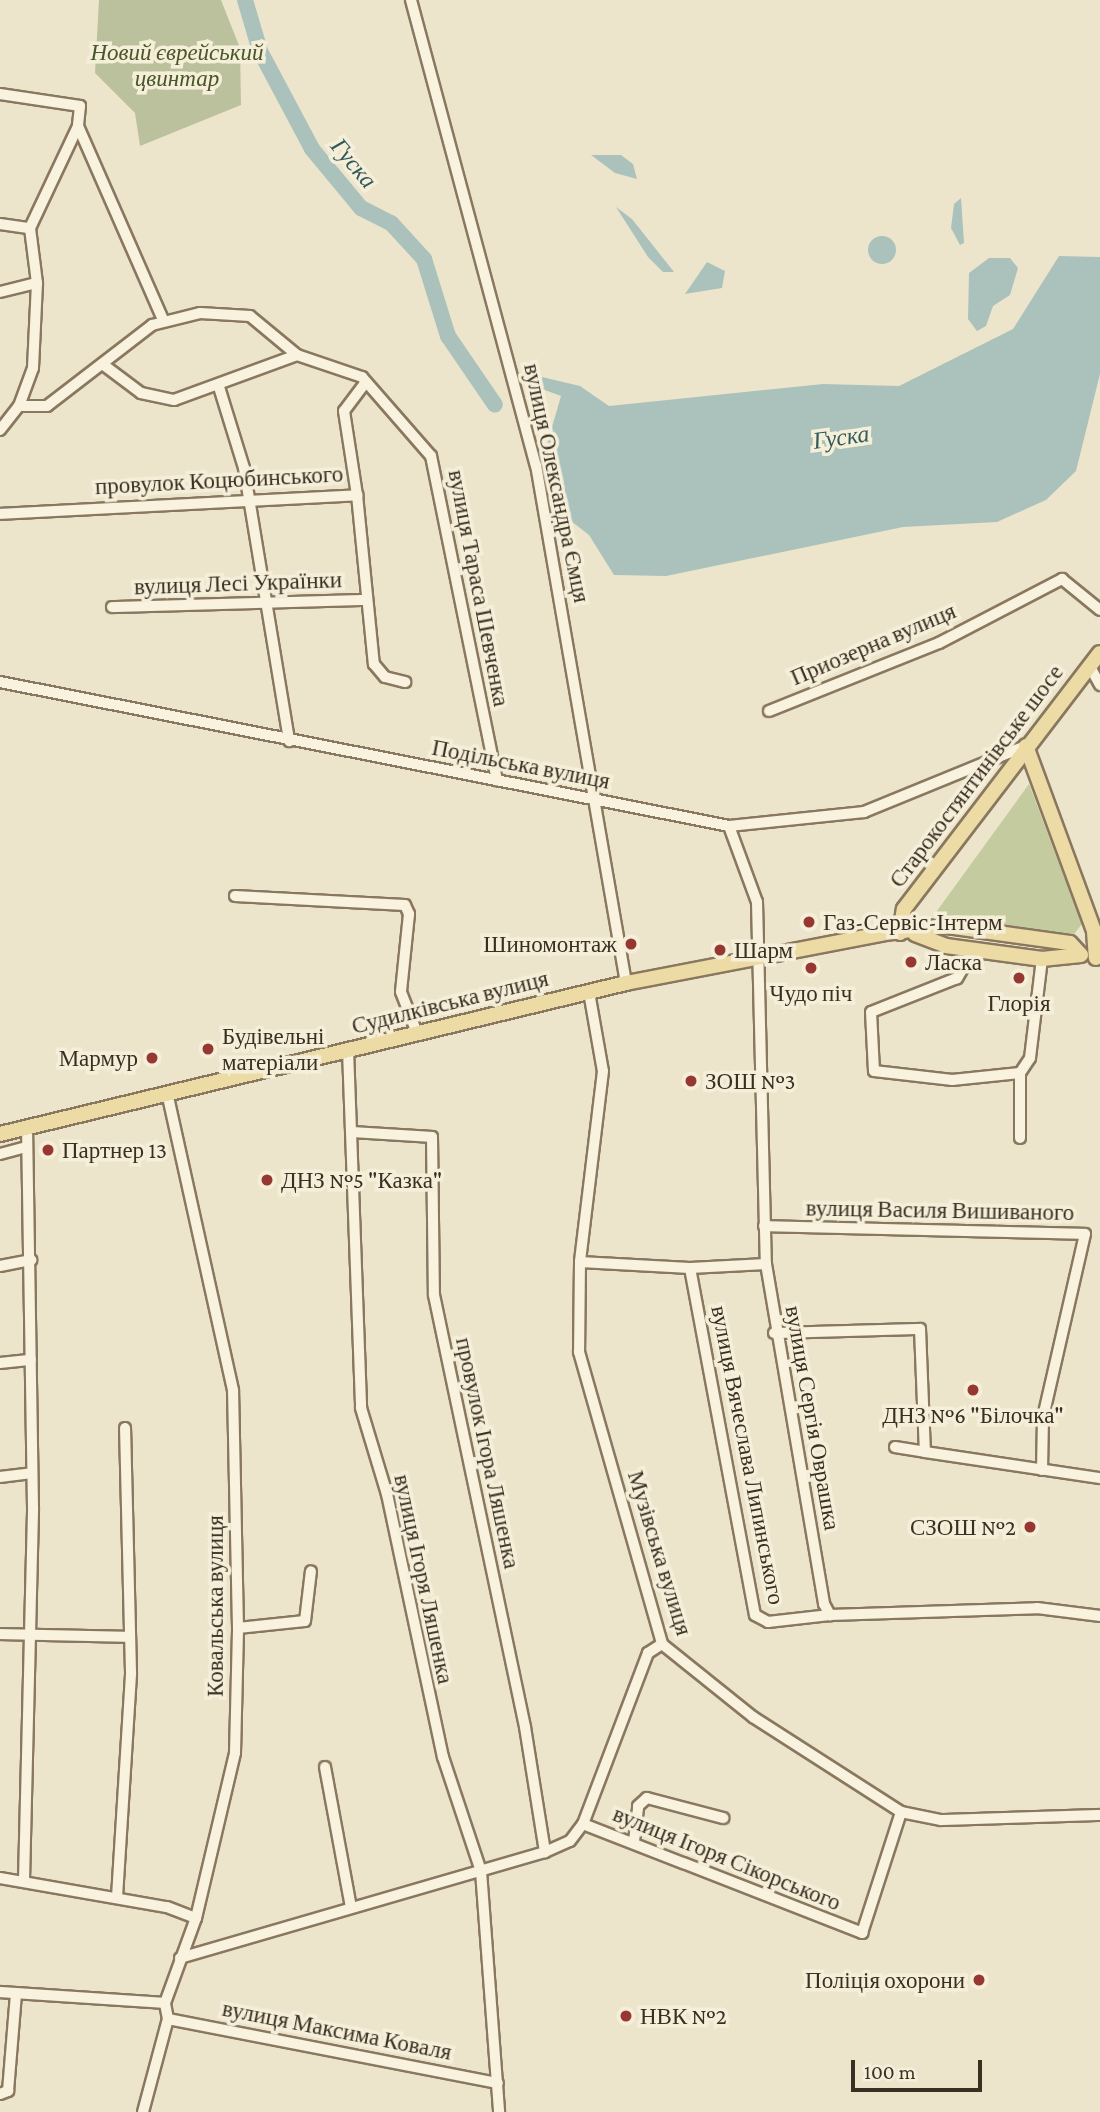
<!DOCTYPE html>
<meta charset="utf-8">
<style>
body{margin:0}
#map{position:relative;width:1100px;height:2112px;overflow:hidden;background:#ede5cb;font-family:"Crimson Pro",serif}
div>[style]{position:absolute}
.green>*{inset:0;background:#c4cb9e}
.cemetery>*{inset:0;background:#bbc19d}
.water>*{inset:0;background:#abc2bc}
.round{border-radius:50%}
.river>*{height:16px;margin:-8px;padding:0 8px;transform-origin:8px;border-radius:8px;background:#abc2bc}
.roads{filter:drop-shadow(2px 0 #89785f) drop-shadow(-2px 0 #89785f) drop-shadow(0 2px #89785f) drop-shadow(0 -2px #89785f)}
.minor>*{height:10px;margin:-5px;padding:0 5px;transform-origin:5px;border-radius:5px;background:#f8f2de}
.major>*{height:14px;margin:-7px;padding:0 7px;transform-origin:7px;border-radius:7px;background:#eddba6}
.dots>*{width:19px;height:19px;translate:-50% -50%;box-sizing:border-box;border:4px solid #f5efda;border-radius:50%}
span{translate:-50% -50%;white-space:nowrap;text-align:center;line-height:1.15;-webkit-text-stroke:7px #f5efda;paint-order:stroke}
.park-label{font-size:23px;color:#49562a;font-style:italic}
.street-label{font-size:23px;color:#3b2f22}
.poi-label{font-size:23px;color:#3b2f22}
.left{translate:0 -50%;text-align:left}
.right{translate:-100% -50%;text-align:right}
.water-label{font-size:24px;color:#325a59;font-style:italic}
.scale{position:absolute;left:851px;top:2060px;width:131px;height:32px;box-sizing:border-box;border:4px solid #3b2f22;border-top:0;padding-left:9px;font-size:21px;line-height:24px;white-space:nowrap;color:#3b2f22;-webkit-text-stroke:5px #f5efda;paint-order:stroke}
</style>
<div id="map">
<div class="green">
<div style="clip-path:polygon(1029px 784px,1082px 924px,1074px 934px,934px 915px)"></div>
</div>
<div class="cemetery">
<div style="clip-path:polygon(99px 0,221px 0,240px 48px,241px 105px,140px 146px,135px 113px,95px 73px)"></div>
</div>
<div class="water">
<div style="clip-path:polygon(591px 155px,621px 155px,633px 164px,637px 179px,615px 173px)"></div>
<div style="clip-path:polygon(961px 198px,964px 243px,960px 245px,951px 228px,954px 204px)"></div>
<div style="clip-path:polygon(616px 207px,632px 219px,674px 272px,663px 272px,648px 257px)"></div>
<div class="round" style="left:868px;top:236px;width:28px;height:28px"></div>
<div style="clip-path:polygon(1059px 256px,1100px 257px,1100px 374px,1076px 471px,1046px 500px,997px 522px,903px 527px,666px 576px,614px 575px,589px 535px,562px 514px,548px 441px,561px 396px,542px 389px,542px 377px,580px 386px,609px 406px,823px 384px,899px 386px,1013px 329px)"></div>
<div style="clip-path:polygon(989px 258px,1010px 258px,1018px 268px,1010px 295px,993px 306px,986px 326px,977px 331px,968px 319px,969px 273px)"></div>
<div style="clip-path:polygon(707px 262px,725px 271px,722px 288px,685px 294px)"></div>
</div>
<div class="river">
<div style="left:245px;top:0;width:53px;rotate:73.6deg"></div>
<div style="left:260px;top:51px;width:111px;rotate:62deg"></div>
<div style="left:312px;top:149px;width:77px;rotate:50.3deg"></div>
<div style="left:361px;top:208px;width:34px;rotate:27deg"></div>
<div style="left:391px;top:223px;width:49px;rotate:47.5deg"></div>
<div style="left:424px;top:259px;width:81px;rotate:72.7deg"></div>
<div style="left:448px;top:336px;width:83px;rotate:55.7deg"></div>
</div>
<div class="roads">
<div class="minor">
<div style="left:411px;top:0;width:482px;rotate:75deg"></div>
<div style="left:536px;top:465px;width:526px;rotate:80.14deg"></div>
<div style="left:0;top:94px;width:81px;rotate:8.5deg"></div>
<div style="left:80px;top:106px;width:20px;rotate:96deg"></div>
<div style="left:78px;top:126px;width:212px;rotate:66.3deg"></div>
<div style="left:0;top:224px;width:30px;rotate:8deg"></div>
<div style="left:30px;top:228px;width:113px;rotate:-64.8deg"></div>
<div style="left:0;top:292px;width:38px;rotate:-14deg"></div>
<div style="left:105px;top:366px;width:45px;rotate:36.9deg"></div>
<div style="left:141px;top:393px;width:34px;rotate:12deg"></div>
<div style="left:174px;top:400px;width:131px;rotate:-20.1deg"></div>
<div style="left:219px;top:387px;width:85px;rotate:72.8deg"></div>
<div style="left:244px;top:468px;width:277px;rotate:80.6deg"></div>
<div style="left:19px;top:406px;width:28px"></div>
<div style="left:47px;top:406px;width:133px;rotate:-37.6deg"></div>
<div style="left:152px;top:325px;width:49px;rotate:-14deg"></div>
<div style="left:200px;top:313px;width:50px;rotate:3.4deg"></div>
<div style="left:250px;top:316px;width:61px;rotate:39.7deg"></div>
<div style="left:297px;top:355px;width:69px;rotate:18.7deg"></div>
<div style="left:362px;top:377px;width:105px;rotate:48.9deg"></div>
<div style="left:431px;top:456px;width:331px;rotate:78.5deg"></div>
<div style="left:0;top:430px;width:31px;rotate:-52deg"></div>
<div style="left:19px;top:406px;width:40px;rotate:-69.8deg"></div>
<div style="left:33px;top:368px;width:85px;rotate:-87.3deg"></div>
<div style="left:37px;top:283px;width:55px;rotate:-97.3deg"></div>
<div style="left:357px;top:495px;width:85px;rotate:-98.8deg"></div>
<div style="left:344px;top:411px;width:36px;rotate:-53deg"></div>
<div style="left:0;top:514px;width:358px;rotate:-3deg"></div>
<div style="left:357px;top:495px;width:170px;rotate:84.3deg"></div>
<div style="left:374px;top:664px;width:17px;rotate:50deg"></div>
<div style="left:385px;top:677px;width:21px;rotate:14deg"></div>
<div style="left:112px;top:607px;width:253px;rotate:-1.6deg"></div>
<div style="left:1089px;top:665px;width:23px;rotate:61deg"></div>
<div style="left:0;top:682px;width:743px;rotate:11.17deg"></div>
<div style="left:729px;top:826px;width:136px;rotate:-5.9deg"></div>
<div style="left:864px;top:812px;width:175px;rotate:-22.2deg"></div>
<div style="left:769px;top:711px;width:183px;rotate:-21.8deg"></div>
<div style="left:939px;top:643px;width:139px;rotate:-27.5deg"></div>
<div style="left:1062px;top:579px;width:49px;rotate:39.2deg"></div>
<div style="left:729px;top:826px;width:81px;rotate:69.8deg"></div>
<div style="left:757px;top:902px;width:362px;rotate:88.6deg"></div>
<div style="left:766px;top:1264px;width:345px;rotate:80.3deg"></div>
<div style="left:824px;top:1604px;width:13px;rotate:61deg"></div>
<div style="left:830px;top:1615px;width:207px;rotate:-1.9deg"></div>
<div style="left:1037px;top:1608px;width:64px;rotate:7.2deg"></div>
<div style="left:235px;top:896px;width:170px;rotate:3deg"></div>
<div style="left:405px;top:905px;width:10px;rotate:66deg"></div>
<div style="left:409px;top:914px;width:78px;rotate:95.9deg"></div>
<div style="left:401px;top:992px;width:44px;rotate:68.7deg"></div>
<div style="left:974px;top:949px;width:34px;rotate:120deg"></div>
<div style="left:957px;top:978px;width:92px;rotate:158.4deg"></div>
<div style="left:871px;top:1012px;width:59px;rotate:87.1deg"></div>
<div style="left:874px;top:1071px;width:79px;rotate:6.6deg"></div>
<div style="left:952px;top:1080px;width:68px;rotate:-5.9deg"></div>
<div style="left:1020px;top:1073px;width:18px;rotate:-56deg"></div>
<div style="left:1030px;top:1058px;width:100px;rotate:-83.1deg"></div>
<div style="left:589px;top:992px;width:80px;rotate:80deg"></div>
<div style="left:603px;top:1071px;width:192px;rotate:96.9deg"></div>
<div style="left:580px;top:1262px;width:90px;rotate:90.6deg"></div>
<div style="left:579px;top:1352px;width:304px;rotate:74.1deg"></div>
<div style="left:662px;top:1644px;width:117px;rotate:38.7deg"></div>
<div style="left:753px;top:1717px;width:176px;rotate:32.7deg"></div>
<div style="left:901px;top:1812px;width:41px;rotate:11.3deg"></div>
<div style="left:941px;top:1820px;width:159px;rotate:-1.8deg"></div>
<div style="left:348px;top:1050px;width:358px;rotate:87.9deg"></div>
<div style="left:361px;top:1408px;width:90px;rotate:73.2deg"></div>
<div style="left:387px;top:1494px;width:269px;rotate:78deg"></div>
<div style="left:443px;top:1757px;width:120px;rotate:71.6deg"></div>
<div style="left:481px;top:1871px;width:242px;rotate:85.7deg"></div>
<div style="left:353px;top:1132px;width:79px;rotate:3.6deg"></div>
<div style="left:432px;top:1137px;width:158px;rotate:89.3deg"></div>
<div style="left:434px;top:1295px;width:441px;rotate:78.1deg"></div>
<div style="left:525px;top:1727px;width:127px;rotate:80.9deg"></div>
<div style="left:1020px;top:1138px;width:65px;rotate:-90deg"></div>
<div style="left:0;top:1154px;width:28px;rotate:-15deg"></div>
<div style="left:764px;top:1226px;width:321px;rotate:1.4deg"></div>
<div style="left:1085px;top:1234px;width:189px;rotate:102.9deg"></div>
<div style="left:1043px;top:1418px;width:52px;rotate:91.1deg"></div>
<div style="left:580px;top:1262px;width:110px;rotate:3.1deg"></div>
<div style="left:690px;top:1268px;width:76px;rotate:-3deg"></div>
<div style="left:0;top:1266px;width:32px;rotate:-11deg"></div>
<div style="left:690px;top:1268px;width:353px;rotate:79.4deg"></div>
<div style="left:755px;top:1615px;width:15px;rotate:28deg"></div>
<div style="left:768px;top:1622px;width:62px;rotate:-6.4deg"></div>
<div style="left:774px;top:1333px;width:146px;rotate:-1.6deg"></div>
<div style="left:920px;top:1329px;width:123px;rotate:87.7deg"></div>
<div style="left:925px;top:1452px;width:177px;rotate:8.5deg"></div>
<div style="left:0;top:1363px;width:31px;rotate:-6deg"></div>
<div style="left:895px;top:1447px;width:30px;rotate:9deg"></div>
<div style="left:0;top:1477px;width:32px;rotate:-7deg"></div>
<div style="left:238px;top:1628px;width:67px;rotate:-6deg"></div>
<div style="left:305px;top:1621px;width:50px;rotate:-83.2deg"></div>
<div style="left:0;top:1634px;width:130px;rotate:1.3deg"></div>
<div style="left:325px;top:1767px;width:142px;rotate:79.5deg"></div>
<div style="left:583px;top:1824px;width:183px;rotate:-69.2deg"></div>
<div style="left:648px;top:1653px;width:17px;rotate:-33deg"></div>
<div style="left:634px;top:1841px;width:35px;rotate:-83deg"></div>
<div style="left:638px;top:1806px;width:12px;rotate:-42deg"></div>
<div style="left:647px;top:1798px;width:79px;rotate:14.7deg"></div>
<div style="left:0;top:1878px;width:169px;rotate:9.9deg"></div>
<div style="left:167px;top:1907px;width:31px;rotate:21deg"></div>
<div style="left:24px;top:1880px;width:372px;rotate:-88.6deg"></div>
<div style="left:33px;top:1508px;width:381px;rotate:-90.9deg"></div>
<div style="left:117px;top:1897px;width:225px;rotate:-86.4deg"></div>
<div style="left:131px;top:1672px;width:244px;rotate:-91.4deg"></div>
<div style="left:180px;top:1958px;width:380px;rotate:-16.2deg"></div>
<div style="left:545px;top:1852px;width:27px;rotate:-24deg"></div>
<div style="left:570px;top:1841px;width:21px;rotate:-53deg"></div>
<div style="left:583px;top:1824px;width:300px;rotate:21.3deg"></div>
<div style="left:862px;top:1933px;width:127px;rotate:-72.1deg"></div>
<div style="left:0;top:1992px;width:165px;rotate:3.8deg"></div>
<div style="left:168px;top:2019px;width:336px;rotate:11deg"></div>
<div style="left:0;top:2094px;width:9px;rotate:-21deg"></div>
<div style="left:8px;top:2091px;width:97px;rotate:-85.3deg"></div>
<div style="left:143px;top:2112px;width:96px;rotate:-75deg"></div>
<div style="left:168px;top:2019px;width:16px;rotate:-101deg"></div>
<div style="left:165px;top:2003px;width:90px;rotate:-70deg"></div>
<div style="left:196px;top:1918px;width:170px;rotate:-76.7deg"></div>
<div style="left:235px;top:1753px;width:125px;rotate:-88.6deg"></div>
<div style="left:238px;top:1628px;width:238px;rotate:-91.2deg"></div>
<div style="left:233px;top:1390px;width:304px;rotate:-102.5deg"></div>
</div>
<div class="major">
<div style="left:1026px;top:746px;width:197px;rotate:69.8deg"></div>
<div style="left:1094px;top:931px;width:27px;rotate:86deg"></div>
<div style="left:900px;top:933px;width:24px;rotate:-81deg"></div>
<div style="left:904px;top:909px;width:322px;rotate:-52.6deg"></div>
<div style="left:915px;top:934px;width:33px;rotate:21deg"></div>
<div style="left:946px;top:946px;width:97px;rotate:7.7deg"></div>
<div style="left:1042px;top:959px;width:39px;rotate:-6deg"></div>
<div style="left:0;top:1134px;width:644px;rotate:-13.56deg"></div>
<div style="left:626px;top:983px;width:264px;rotate:-10.9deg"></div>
<div style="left:885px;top:933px;width:62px;rotate:-6.4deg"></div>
<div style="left:947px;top:926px;width:124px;rotate:7.9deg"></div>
<div style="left:1070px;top:943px;width:16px;rotate:47deg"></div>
</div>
</div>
<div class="dots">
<div style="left:809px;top:922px;background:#963732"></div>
<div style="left:631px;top:944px;background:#963732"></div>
<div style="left:720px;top:950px;background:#963732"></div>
<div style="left:911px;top:962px;background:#963732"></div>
<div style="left:811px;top:968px;background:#963732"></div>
<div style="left:1019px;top:978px;background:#963732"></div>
<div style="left:208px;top:1049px;background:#963732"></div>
<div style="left:152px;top:1058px;background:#963732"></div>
<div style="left:691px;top:1081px;background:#963732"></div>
<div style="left:48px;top:1150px;background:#963732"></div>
<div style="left:267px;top:1180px;background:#963732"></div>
<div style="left:973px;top:1390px;background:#963732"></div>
<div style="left:1030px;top:1527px;background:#963732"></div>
<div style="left:979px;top:1980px;background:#963732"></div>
<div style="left:626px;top:2016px;background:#963732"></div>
</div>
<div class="park-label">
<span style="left:177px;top:65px">Новий єврейський<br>цвинтар</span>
</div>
<div class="street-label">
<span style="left:219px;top:480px;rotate:-3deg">провулок Коцюбинського</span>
<span style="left:557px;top:483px;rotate:78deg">вулиця Олександра Ємця</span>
<span style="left:238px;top:583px;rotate:-2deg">вулиця Лесі Українки</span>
<span style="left:479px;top:588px;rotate:79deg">вулиця Тараса Шевченка</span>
<span style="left:873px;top:644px;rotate:-23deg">Приозерна вулиця</span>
<span style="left:521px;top:764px;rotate:11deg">Подільська вулиця</span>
<span style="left:976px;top:776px;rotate:-53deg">Старокостянтинівське шосе</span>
<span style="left:450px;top:1002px;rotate:-14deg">Судилківська вулиця</span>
<span style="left:940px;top:1210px;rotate:1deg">вулиця Василя Вишиваного</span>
<span style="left:813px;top:1418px;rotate:80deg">вулиця Сергія Оврашка</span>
<span style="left:488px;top:1453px;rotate:78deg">провулок Ігора Ляшенка</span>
<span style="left:748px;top:1455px;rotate:79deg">вулиця Вячеслава Липинського</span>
<span style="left:660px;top:1553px;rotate:73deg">Музівська вулиця</span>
<span style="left:424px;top:1579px;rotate:78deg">вулиця Ігоря Ляшенка</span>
<span style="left:215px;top:1606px;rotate:-90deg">Ковальська вулиця</span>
<span style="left:727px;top:1858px;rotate:22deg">вулиця Ігоря Сікорського</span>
<span style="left:337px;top:2030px;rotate:11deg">вулиця Максима Коваля</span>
</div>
<div class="poi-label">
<span class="left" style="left:823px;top:922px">Газ-Сервіс-Інтерм</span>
<span class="right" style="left:617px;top:944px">Шиномонтаж</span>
<span class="left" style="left:734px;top:950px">Шарм</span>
<span class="left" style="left:925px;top:962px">Ласка</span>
<span style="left:811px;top:993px">Чудо піч</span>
<span style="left:1019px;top:1003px">Глорія</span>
<span class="left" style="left:222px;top:1049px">Будівельні<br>матеріали</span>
<span class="right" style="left:138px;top:1058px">Мармур</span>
<span class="left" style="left:705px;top:1081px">ЗОШ №3</span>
<span class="left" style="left:62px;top:1150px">Партнер 13</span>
<span class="left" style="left:281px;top:1180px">ДНЗ №5 "Казка"</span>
<span style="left:973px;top:1415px">ДНЗ №6 "Білочка"</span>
<span class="right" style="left:1016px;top:1527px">СЗОШ №2</span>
<span class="right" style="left:965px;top:1980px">Поліція охорони</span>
<span class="left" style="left:640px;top:2016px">НВК №2</span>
</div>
<div class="water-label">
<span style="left:354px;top:163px;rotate:50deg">Гуска</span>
<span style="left:841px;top:437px;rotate:-8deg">Гуска</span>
</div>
<div class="scale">100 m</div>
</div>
